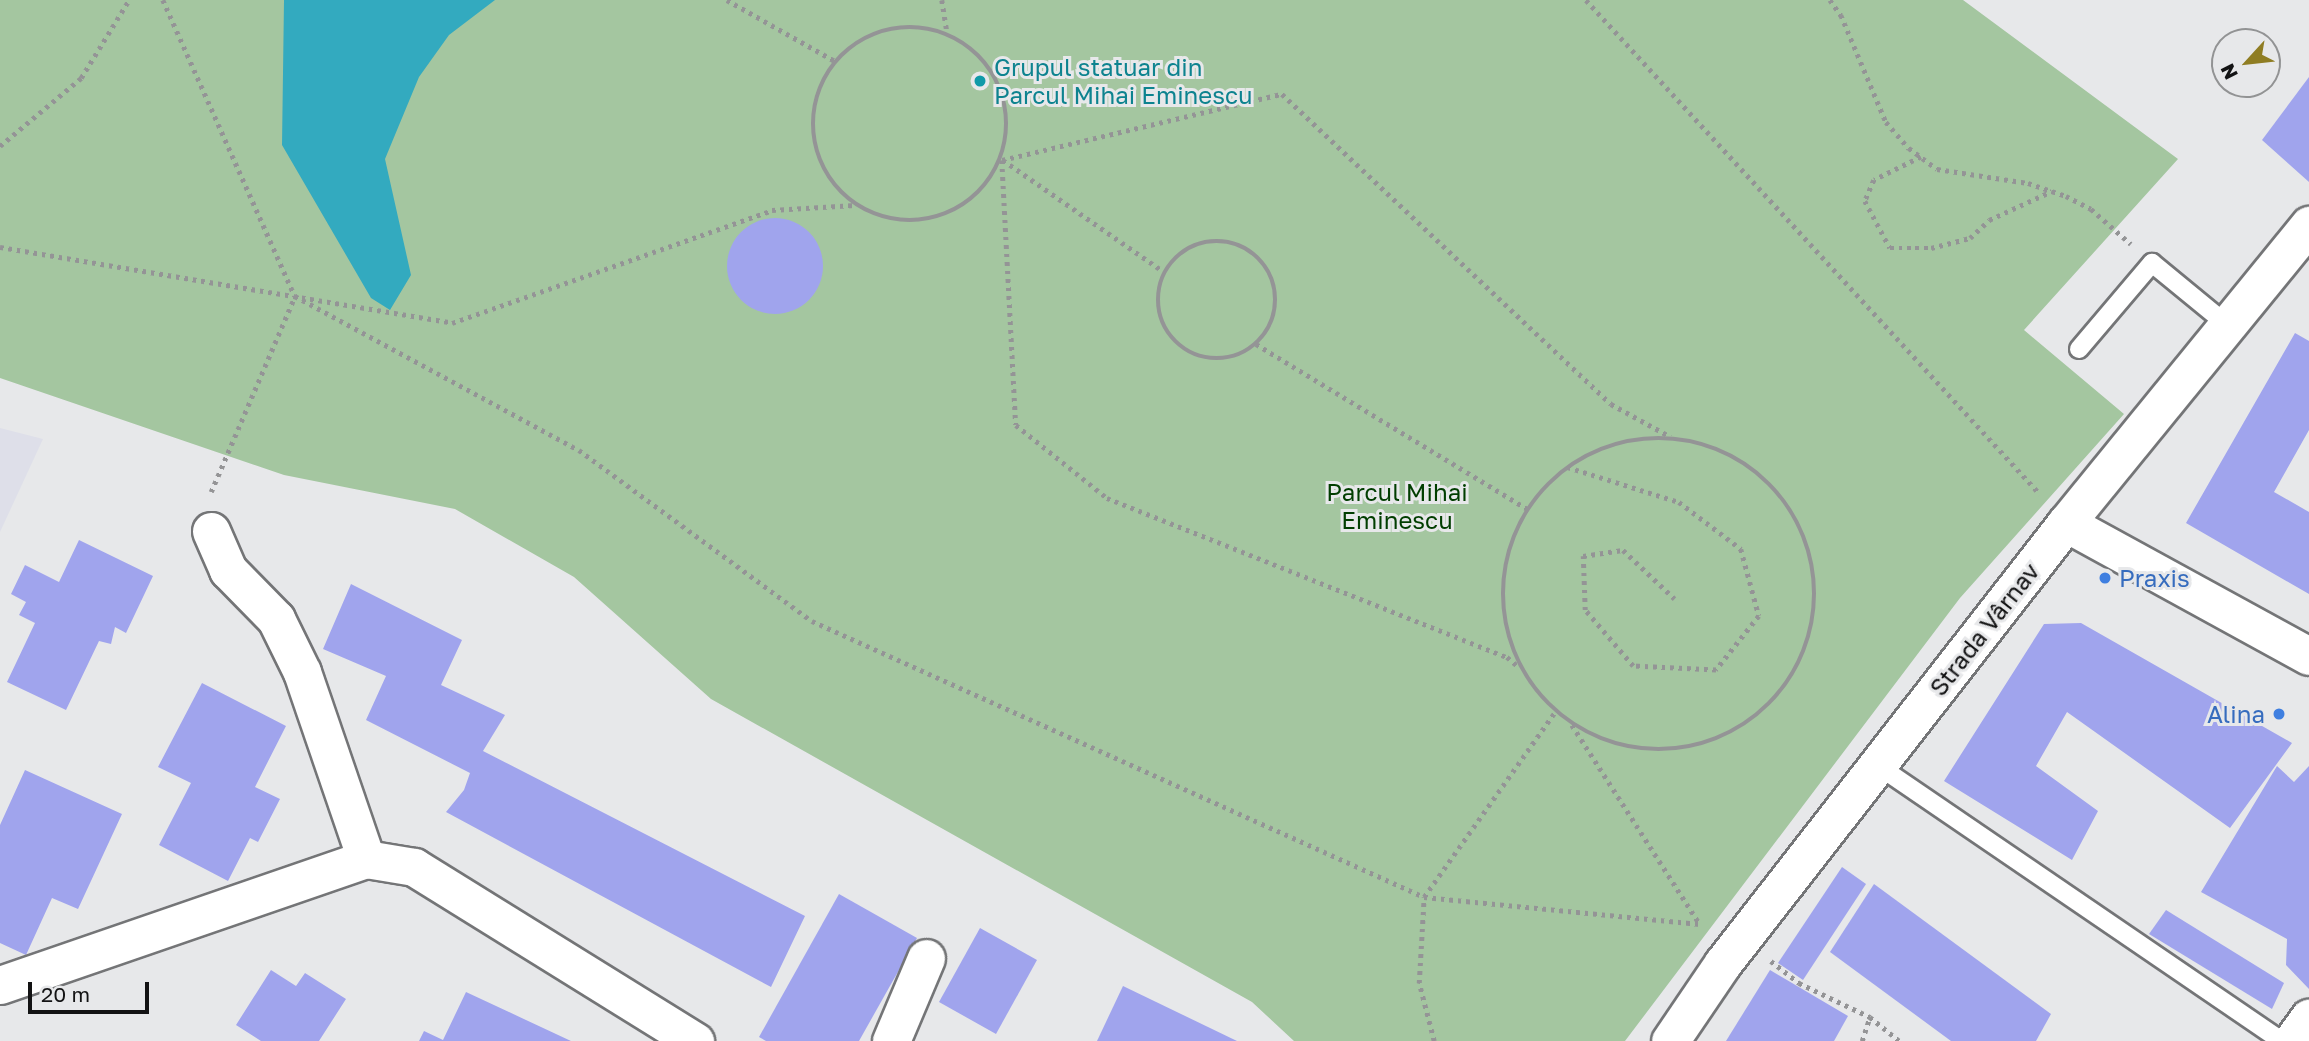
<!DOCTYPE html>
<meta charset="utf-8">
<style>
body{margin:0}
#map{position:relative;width:2309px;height:1041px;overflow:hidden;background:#e7e8ea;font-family:"Golos Text",sans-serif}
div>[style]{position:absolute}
.built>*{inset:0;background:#dedfe9}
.green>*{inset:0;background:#a4c6a0}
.water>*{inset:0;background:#33aabf}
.building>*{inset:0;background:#a0a4ed}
.round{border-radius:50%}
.path>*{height:4.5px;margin-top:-2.25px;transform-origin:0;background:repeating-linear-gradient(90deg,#949496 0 3.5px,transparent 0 8.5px)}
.path>.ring{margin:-2.25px;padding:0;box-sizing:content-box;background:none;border:4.5px solid #949496;border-radius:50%}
.roads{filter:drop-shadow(2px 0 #747577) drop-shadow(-2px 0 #747577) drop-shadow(0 2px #747577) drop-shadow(0 -2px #747577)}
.service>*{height:18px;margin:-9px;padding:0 9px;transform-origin:9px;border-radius:9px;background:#fff}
.minor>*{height:37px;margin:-18.5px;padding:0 18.5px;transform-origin:18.5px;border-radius:18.5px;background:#fff}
.dots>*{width:19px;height:19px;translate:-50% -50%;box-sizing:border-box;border:4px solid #e7e8ea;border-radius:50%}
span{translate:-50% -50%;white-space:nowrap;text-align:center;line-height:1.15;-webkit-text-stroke:6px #e7e8ea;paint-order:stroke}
.culture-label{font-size:24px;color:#0d838f}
.left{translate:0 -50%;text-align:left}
.park-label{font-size:24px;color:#013e00}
.shop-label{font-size:24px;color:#366cbe}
.right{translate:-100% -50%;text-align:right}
.street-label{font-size:24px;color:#131314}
.north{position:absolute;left:2211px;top:28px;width:70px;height:70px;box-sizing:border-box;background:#e7e8ea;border:2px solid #929394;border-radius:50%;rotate:243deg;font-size:19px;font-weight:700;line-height:28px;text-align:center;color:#131314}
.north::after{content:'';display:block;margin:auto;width:24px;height:32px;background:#8f7d23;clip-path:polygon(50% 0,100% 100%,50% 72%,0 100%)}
.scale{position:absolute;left:28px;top:982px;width:121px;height:32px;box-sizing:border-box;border:4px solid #131314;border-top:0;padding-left:9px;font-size:21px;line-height:24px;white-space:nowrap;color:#131314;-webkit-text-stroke:5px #e7e8ea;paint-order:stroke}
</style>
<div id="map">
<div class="built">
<div style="clip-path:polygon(0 428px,43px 439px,0 532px)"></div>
</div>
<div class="green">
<div style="clip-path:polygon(0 0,1963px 0,2178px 159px,2024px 330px,2124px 414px,1960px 598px,1625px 1041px,1294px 1041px,1252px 1002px,711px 699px,574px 577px,455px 509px,284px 475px,0 378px)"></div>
</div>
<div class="water">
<div style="clip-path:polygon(284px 0,495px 0,449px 35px,419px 77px,385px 159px,411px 275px,390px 310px,371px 298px,282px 145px)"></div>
</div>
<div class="building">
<div style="clip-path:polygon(2309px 77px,2309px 182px,2262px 140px)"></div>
<div class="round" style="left:727px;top:218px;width:96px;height:96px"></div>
<div style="clip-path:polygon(2295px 333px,2309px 341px,2309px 430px,2274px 492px,2309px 512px,2309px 594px,2186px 523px)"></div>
<div style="clip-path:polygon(79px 540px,153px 576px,126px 633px,115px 627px,111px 644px,99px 641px,66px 710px,7px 682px,35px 623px,19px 615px,26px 602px,11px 594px,25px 565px,59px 582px)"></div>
<div style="clip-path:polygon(351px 584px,462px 640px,441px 685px,505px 715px,483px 751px,805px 916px,771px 987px,446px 812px,464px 790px,470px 773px,366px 720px,386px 676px,323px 649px)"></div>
<div style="clip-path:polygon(2081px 623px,2292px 743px,2230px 828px,2067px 712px,2036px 766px,2098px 811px,2072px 860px,1944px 781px,2044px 624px)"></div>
<div style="clip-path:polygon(202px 683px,286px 726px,255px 787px,280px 799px,258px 842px,250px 838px,228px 881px,159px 845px,191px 783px,158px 767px)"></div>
<div style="clip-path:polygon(2277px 766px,2294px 782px,2309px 766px,2309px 989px,2286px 965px,2287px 939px,2201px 892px)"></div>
<div style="clip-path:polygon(25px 770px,122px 814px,78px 909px,52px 898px,26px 955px,0 943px,0 825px)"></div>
<div style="clip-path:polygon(1842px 867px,1866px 884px,1803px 980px,1778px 963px)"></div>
<div style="clip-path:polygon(1874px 884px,2051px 1014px,2036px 1041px,1951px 1041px,1830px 952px)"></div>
<div style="clip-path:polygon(839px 894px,917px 938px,859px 1041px,766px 1041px,759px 1037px)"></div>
<div style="clip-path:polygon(2166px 910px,2284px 983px,2272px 1009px,2149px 934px)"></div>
<div style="clip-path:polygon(980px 928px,1037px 960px,996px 1034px,939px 1002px)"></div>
<div style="clip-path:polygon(271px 970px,296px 986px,305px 973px,346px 999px,319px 1041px,261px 1041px,236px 1025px)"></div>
<div style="clip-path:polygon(1770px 970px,1848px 1016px,1834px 1041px,1726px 1041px)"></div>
<div style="clip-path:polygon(1123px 986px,1237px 1041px,1097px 1041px)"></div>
<div style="clip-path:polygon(466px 992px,571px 1041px,419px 1041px,424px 1031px,443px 1040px)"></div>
</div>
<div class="path">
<div style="left:163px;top:0;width:324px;rotate:66deg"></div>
<div style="left:295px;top:296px;width:323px;rotate:28.5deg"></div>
<div style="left:579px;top:450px;width:289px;rotate:36.3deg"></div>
<div style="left:812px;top:621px;width:671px;rotate:24.27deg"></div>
<div style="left:1424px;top:897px;width:277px;rotate:5.6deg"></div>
<div style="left:727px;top:0;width:124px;rotate:29.5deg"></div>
<div style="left:942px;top:0;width:33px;rotate:81deg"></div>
<div style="left:1586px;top:0;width:671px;rotate:47.42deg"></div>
<div style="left:1830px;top:0;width:19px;rotate:54deg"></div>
<div style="left:1841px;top:15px;width:116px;rotate:67.2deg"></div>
<div style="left:1886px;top:122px;width:35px;rotate:49deg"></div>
<div style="left:1909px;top:148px;width:35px;rotate:37deg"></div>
<div style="left:1937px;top:169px;width:92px;rotate:8.7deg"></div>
<div style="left:2028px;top:183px;width:40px;rotate:18.9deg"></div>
<div style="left:2066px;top:196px;width:28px;rotate:27deg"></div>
<div style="left:2091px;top:209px;width:53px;rotate:41.2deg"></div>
<div class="ring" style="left:813px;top:27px;width:189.5px;height:189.5px"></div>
<div style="left:0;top:146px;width:106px;rotate:-40deg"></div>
<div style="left:81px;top:78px;width:92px;rotate:-58.4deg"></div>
<div style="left:1921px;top:157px;width:52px;rotate:153.9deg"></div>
<div style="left:1874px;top:180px;width:23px;rotate:113deg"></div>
<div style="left:1865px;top:201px;width:53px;rotate:62deg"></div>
<div style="left:1890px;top:248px;width:41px"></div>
<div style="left:1931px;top:248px;width:40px;rotate:-14.4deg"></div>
<div style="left:1970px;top:238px;width:26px;rotate:-43deg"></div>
<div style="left:1989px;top:220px;width:69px;rotate:-24.7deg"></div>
<div style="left:1002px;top:160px;width:265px;rotate:87deg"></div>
<div style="left:1016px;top:425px;width:117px;rotate:38.7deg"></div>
<div style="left:1107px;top:498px;width:430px;rotate:21.7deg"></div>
<div style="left:1507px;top:657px;width:16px;rotate:40deg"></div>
<div style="left:1002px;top:160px;width:288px;rotate:-13.3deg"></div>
<div style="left:1282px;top:94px;width:452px;rotate:43.3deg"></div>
<div style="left:1611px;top:404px;width:68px;rotate:28.8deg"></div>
<div style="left:1003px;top:160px;width:196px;rotate:34.8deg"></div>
<div class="ring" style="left:1158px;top:241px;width:113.5px;height:113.5px"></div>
<div style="left:0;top:247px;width:458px;rotate:9.5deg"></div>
<div style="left:452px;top:323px;width:339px;rotate:-19.4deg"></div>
<div style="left:772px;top:210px;width:83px;rotate:-3.4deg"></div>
<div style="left:1256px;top:344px;width:317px;rotate:31.3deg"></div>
<div class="ring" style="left:1503px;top:438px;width:307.5px;height:307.5px"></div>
<div style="left:1567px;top:467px;width:117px;rotate:17.4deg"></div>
<div style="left:1679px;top:502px;width:78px;rotate:37.2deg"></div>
<div style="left:1741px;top:549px;width:69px;rotate:75deg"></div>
<div style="left:1759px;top:616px;width:69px;rotate:128.5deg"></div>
<div style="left:1716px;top:670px;width:83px;rotate:-177.2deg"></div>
<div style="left:1633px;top:666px;width:74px;rotate:-130.6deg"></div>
<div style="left:1585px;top:610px;width:54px;rotate:-92.1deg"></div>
<div style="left:1583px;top:556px;width:40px;rotate:-8.5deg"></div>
<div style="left:1623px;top:550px;width:71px;rotate:43.3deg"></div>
<div style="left:211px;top:492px;width:213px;rotate:-66.8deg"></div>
<div style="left:1572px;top:725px;width:237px;rotate:57.3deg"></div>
<div style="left:1771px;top:961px;width:36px;rotate:38deg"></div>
<div style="left:1799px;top:983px;width:79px;rotate:25.6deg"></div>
<div style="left:1870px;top:1017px;width:38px;rotate:39deg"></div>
<div style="left:1434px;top:1041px;width:60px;rotate:-104.5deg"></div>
<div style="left:1419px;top:983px;width:86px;rotate:-86.7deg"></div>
<div style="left:1424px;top:897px;width:227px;rotate:-54.7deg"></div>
<div style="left:1862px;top:1041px;width:25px;rotate:-72deg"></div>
</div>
<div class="roads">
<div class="service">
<div style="left:2079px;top:349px;width:113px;rotate:-49.7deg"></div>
<div style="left:2152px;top:263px;width:94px;rotate:39.4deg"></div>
<div style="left:1877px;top:765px;width:489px;rotate:34.3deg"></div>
</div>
<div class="minor">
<div style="left:2066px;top:523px;width:277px;rotate:28.7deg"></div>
<div style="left:211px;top:531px;width:43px;rotate:66.4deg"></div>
<div style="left:228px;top:570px;width:69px;rotate:45.6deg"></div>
<div style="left:276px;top:619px;width:59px;rotate:63.9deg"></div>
<div style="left:302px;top:672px;width:198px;rotate:71.1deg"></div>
<div style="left:0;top:985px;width:387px;rotate:-19deg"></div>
<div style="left:366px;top:859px;width:49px;rotate:9.5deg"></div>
<div style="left:414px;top:867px;width:331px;rotate:31.8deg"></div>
<div style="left:891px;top:1041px;width:90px;rotate:-67.1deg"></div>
<div style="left:1670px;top:1041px;width:94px;rotate:-55.8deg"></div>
<div style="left:1723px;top:963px;width:558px;rotate:-52.06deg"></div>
<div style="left:2066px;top:523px;width:385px;rotate:-50.8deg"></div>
<div style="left:2292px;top:1041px;width:29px;rotate:-54deg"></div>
</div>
</div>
<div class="dots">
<div style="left:980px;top:81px;background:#0f9aa8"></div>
<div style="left:2105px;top:578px;background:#3f7fe0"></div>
<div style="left:2279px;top:714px;background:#3f7fe0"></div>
</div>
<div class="culture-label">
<span class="left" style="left:994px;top:81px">Grupul statuar din<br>Parcul Mihai Eminescu</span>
</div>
<div class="park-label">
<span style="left:1397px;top:506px">Parcul Mihai<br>Eminescu</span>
</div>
<div class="shop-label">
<span class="left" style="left:2119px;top:578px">Praxis</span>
<span class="right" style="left:2265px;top:714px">Alina</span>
</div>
<div class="street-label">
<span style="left:1984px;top:629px;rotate:-52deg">Strada Vârnav</span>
</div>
<div class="north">N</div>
<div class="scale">20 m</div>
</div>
